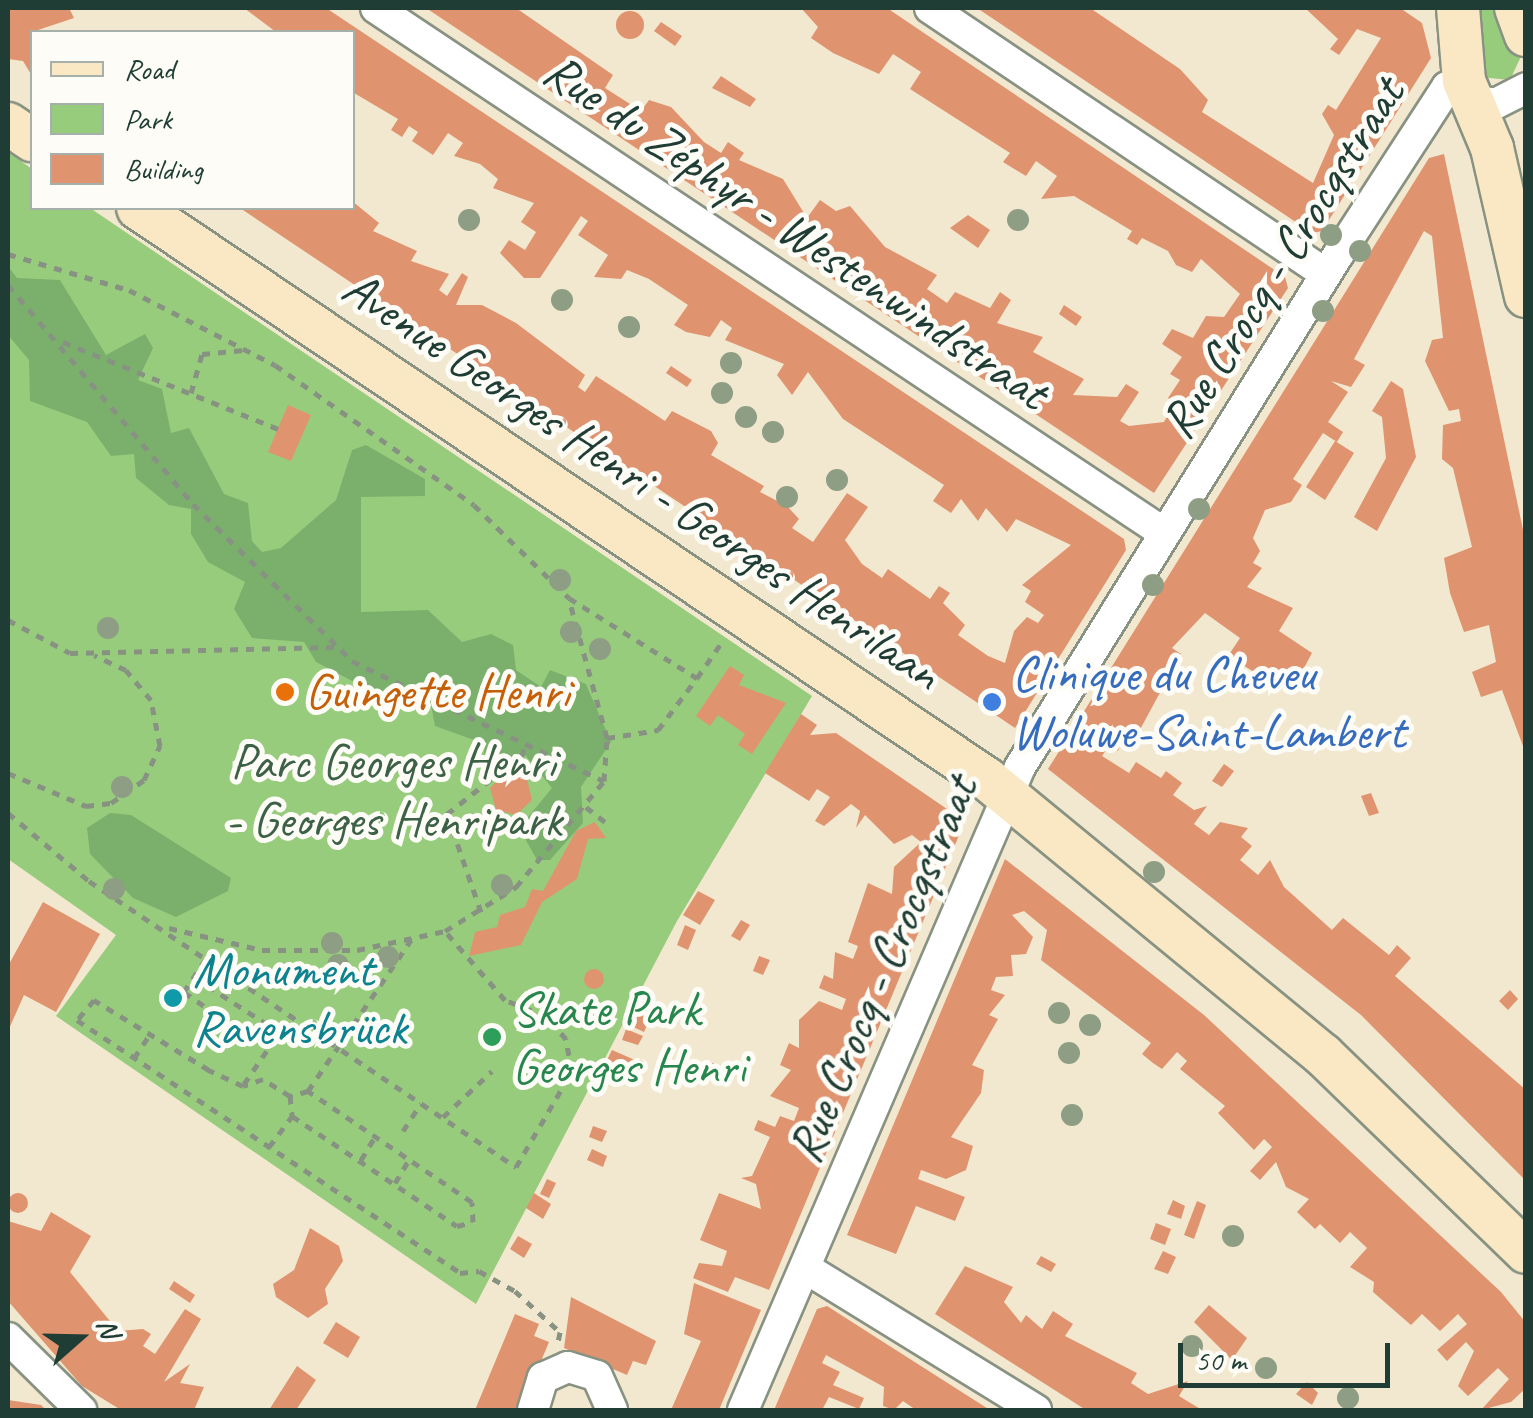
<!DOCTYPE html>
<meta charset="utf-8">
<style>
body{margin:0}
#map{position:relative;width:1533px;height:1418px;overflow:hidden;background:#f2e8cf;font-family:Caveat,sans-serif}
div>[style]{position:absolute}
.green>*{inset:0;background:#98cc7d}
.forest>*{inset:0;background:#7ab06c}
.building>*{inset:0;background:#e0936f}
.round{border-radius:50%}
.path>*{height:5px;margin-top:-2.5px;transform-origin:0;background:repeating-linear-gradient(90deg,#889282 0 8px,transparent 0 16px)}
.roads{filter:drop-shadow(2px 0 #889282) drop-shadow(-2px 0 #889282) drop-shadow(0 2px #889282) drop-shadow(0 -2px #889282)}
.street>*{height:30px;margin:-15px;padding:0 15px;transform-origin:15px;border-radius:15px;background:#fff}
.secondary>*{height:42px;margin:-21px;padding:0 21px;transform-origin:21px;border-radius:21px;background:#fae7c3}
.trees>*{width:22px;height:22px;margin:-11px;border-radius:50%;background:#8e9e84}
.dots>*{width:28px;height:28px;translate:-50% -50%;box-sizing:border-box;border:5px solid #fdfcf7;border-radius:50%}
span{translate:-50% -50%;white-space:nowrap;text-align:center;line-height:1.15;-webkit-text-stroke:10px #fdfcf7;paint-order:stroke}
.street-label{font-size:50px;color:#1f3d34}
.shop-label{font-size:50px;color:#366cbe}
.left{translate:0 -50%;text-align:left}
.food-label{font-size:50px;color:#c56008}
.park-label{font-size:50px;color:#3d6146}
.culture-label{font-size:50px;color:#0d838f}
.leisure-label{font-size:50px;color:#27864d}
.frame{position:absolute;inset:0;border:10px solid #1f3d34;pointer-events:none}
.legend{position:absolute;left:30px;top:30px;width:325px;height:180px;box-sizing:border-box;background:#fdfcf7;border:2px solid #a4b0a9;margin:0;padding:12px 18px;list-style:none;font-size:30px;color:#1f3d34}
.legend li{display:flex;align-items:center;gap:20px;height:50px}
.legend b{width:50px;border:2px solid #a4b0a9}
.north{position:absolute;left:30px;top:1288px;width:100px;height:100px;-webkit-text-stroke:8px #fdfcf7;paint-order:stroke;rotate:70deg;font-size:28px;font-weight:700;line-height:40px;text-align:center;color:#1f3d34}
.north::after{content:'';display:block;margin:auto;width:35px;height:45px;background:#1f3d34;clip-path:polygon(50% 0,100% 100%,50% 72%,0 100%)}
.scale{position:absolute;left:1178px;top:1343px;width:212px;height:45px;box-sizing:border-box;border:5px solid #1f3d34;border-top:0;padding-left:12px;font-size:30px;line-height:35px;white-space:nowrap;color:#1f3d34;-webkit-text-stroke:8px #fdfcf7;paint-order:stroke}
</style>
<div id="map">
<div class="green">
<div style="clip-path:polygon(1466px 8px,1507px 8px,1523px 52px,1510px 80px,1479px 77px)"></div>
<div style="clip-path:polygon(8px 152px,32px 169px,32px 208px,90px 208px,812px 696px,677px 921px,476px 1304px,56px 1016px,116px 935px,8px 859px)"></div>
</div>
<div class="forest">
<div style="clip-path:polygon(8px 266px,17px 278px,60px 280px,106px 355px,145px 334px,153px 348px,138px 380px,162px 389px,171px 433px,189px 428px,224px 494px,248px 503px,252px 541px,262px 552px,281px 548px,336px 500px,352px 450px,366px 445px,425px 479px,425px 496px,361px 497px,361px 612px,428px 610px,462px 642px,491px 634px,513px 645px,516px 670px,541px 687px,550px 670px,586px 684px,611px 742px,581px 787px,583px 823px,550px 860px,537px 860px,519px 828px,552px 788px,525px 755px,483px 762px,485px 744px,435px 726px,431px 705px,356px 683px,316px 662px,304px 642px,252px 638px,234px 609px,245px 582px,208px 562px,191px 534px,191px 509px,169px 505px,136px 478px,134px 454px,111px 456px,87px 422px,30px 401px,29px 360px,8px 335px)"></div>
<div style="clip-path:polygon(110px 813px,131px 815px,231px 878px,228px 891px,176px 917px,133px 898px,90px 854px,87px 828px)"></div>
</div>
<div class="building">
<div style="clip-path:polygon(8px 8px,69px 8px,74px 18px,32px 32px,32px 76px,23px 61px,8px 59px)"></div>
<div style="clip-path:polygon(244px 8px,326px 8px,1124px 539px,1126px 550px,1015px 728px,240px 208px,352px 201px,379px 223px,373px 231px,417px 251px,411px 261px,449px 274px,439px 290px,447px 296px,462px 273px,468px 277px,456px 305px,482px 305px,516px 323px,585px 375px,578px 387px,585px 392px,596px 376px,665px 421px,672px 411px,711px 431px,718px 443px,711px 455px,764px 486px,760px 492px,787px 506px,799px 519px,792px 528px,813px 542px,847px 493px,868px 507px,845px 540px,862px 564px,882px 578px,888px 569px,930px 599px,939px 586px,950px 593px,943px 603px,965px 625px,958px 635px,988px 656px,1005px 663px,1014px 631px,1027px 617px,1038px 623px,1044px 615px,1025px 602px,1031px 591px,1022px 585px,1071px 545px,1016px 519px,1007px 532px,986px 508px,978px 521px,961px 499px,951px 513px,933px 501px,944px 485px,843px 419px,808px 372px,792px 395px,777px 375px,784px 364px,725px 340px,732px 328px,721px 320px,710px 337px,686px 332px,674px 325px,688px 305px,649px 279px,627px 270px,621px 279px,594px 277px,608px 255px,578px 235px,588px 221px,581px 216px,540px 278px,524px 278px,500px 253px,509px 240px,525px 250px,536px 232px,521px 222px,534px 203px,493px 188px,498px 179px,480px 164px,454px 156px,463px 143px,448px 133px,433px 155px,412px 141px,418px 132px,409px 126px,402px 137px,391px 130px,398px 119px,354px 93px,352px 32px,276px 32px)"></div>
<div style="clip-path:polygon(426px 8px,516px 8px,613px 75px,605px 88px,641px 111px,649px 100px,671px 107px,704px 142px,721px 153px,728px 142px,744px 153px,739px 160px,783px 179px,807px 218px,820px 200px,836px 211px,850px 206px,885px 247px,937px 275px,927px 289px,947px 303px,955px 292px,990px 308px,1000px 292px,1011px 300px,997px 323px,1043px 337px,1033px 352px,1084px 379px,1073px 395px,1117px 397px,1126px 384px,1139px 392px,1120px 421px,1129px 426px,1164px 422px,1175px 402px,1168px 398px,1180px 380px,1170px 374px,1182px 357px,1162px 344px,1172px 329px,1193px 338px,1206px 316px,1224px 317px,1240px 294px,1201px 259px,1192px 272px,1176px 265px,1168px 251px,1142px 238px,1137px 245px,1127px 239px,1132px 231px,1074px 196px,1041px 199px,1057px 176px,1036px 161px,1026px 176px,1003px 162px,1010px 153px,910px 89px,921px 72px,893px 54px,879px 74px,833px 53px,811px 38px,818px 27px,801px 8px,887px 8px,1285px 277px,1288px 288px,1154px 493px)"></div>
<div style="clip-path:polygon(977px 8px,1090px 8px,1180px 69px,1208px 100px,1202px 112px,1313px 183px,1334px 135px,1322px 114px,1328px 105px,1336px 110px,1381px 38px,1357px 29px,1339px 55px,1330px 49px,1338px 39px,1305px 8px,1403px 10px,1422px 23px,1431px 58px,1322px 231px,1312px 233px)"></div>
<div class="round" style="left:616px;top:11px;width:28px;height:28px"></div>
<div style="clip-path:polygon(661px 22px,682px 36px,675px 46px,654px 31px)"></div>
<div style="clip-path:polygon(721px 76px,756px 99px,750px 107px,712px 88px)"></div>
<div style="clip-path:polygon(1444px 154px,1526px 544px,1526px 754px,1502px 690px,1481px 697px,1472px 672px,1496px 662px,1489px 625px,1464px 632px,1450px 593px,1444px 558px,1472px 547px,1453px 468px,1442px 459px,1443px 425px,1461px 421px,1459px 409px,1449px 411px,1425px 361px,1432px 340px,1443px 338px,1432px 236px,1424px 231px,1354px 359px,1365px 365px,1351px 387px,1331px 381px,1348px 392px,1328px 422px,1343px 432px,1337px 442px,1323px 433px,1293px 479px,1302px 485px,1291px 502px,1265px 510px,1253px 538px,1260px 551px,1253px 563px,1262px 568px,1247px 587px,1293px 608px,1279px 631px,1312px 653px,1290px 694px,1228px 656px,1240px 638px,1205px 613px,1172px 648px,1181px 654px,1137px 735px,1127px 729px,1118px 751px,1109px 746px,1102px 756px,1129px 773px,1136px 762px,1161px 778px,1166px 771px,1182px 783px,1173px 795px,1194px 810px,1207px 806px,1194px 824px,1209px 835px,1220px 822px,1248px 828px,1241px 837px,1252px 846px,1240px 860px,1258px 875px,1270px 860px,1284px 887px,1332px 930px,1343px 918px,1389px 955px,1397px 945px,1411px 958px,1395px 976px,1526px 1090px,1526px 1181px,1361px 1015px,1048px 769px,1429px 158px)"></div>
<div style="clip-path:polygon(968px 215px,990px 230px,978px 248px,950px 228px)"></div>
<div style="clip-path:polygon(1064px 305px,1082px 317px,1076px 326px,1059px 314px)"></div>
<div style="clip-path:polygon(671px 366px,692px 380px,687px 387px,666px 373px)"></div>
<div style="clip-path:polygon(1391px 381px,1403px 389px,1416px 457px,1377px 531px,1354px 517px,1386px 458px,1382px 417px,1372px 411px)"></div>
<div style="clip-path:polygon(288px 405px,311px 415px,291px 461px,268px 452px)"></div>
<div style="clip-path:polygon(1335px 441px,1354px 453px,1325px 500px,1306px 487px)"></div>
<div style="clip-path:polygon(730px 666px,744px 675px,739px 685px,786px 703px,752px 754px,738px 745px,745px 734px,718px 715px,710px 726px,696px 716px)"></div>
<div style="clip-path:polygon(801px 714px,817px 725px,810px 735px,836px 733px,947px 809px,960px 833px,769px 1290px,735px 1277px,728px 1292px,693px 1278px,699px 1263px,722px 1266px,727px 1251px,700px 1240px,719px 1193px,761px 1209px,756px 1184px,741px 1178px,752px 1176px,770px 1137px,754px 1130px,758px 1120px,775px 1127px,780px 1116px,794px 1121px,799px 1108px,770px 1096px,791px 1070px,780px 1065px,789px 1043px,799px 1048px,799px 1020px,819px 1001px,842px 1010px,846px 999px,819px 988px,824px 975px,833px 979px,835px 952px,853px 959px,858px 946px,848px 942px,868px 883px,892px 894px,894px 867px,921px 842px,912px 835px,894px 844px,865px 815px,856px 828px,860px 811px,851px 804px,824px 826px,815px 821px,830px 797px,817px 789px,809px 801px,765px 773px)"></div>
<div style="clip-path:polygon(1224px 764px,1234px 771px,1222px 787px,1212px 781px)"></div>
<div style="clip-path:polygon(505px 773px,527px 779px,532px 800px,516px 815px,496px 810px,490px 788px)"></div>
<div style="clip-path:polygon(1371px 793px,1379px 813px,1369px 816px,1361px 796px)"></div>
<div style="clip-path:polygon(595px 822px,606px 838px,588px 839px,577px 879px,542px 902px,521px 945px,469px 956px,475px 932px,497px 927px,500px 915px,525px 907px,532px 889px,543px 891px,576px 831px)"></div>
<div style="clip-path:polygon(1005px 859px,1204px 1015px,1501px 1292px,1526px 1323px,1526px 1388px,1511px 1402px,1481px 1410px,1509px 1379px,1498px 1368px,1468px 1396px,1458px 1386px,1474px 1351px,1466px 1342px,1447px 1361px,1437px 1350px,1467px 1324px,1458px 1314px,1440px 1331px,1422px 1314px,1411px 1325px,1373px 1292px,1374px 1282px,1350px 1267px,1367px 1248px,1350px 1232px,1340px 1243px,1320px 1224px,1315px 1229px,1297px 1212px,1309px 1199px,1286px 1187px,1276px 1162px,1260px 1180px,1250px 1171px,1272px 1147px,1264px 1139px,1254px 1150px,1218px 1113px,1225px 1106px,1180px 1069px,1187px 1061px,1177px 1052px,1162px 1069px,1153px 1063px,1142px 1054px,1151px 1043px,1041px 960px,1047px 930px,1024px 911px,1012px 915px,1033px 937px,1026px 954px,1011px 955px,1013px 976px,996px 977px,991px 990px,1005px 995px,989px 1015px,998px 1019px,972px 1065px,984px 1070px,981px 1093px,951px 1137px,973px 1146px,966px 1170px,946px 1179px,921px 1170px,918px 1179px,965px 1197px,955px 1221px,916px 1206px,896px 1254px,847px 1235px)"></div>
<div style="clip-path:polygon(698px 891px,715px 900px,700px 925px,683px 915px)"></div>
<div style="clip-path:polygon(43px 902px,100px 934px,56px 1012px,24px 995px,8px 1031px,8px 966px)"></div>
<div style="clip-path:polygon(741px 920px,750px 925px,740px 941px,731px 936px)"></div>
<div style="clip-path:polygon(685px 925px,696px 930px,688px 950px,677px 945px)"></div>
<div style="clip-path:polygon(759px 956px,770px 960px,763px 975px,753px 971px)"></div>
<div class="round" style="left:584px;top:969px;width:20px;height:20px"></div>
<div style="clip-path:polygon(1510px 990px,1518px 999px,1508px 1010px,1499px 1001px)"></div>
<div style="clip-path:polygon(637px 1010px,651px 1016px,644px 1032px,631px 1026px)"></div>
<div style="clip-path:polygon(626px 1029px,643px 1036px,638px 1045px,622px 1040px)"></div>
<div style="clip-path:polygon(612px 1050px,635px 1060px,629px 1076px,604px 1066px)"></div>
<div style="clip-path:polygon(710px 1062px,720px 1066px,713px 1081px,703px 1077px)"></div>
<div style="clip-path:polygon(593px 1126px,607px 1131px,602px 1142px,589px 1137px)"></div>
<div style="clip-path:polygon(592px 1149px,607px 1156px,603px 1167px,587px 1160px)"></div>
<div style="clip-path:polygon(547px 1179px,556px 1183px,549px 1198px,540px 1194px)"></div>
<div style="clip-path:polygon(534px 1193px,551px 1204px,543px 1219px,526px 1208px)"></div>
<div class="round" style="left:8px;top:1193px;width:20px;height:20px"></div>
<div style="clip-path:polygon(1173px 1200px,1185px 1206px,1181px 1219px,1167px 1214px)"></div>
<div style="clip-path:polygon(1197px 1201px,1206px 1205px,1194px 1239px,1184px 1235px)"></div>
<div style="clip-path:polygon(51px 1212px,91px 1236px,70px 1272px,118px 1331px,143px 1329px,151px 1334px,143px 1346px,155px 1354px,185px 1309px,201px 1319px,164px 1382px,190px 1364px,180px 1383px,204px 1387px,194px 1410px,121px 1410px,82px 1386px,8px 1301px,8px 1221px,41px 1231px)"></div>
<div style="clip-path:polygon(1156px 1223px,1171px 1229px,1165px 1245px,1150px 1239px)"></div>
<div style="clip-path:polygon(310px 1228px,339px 1246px,343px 1261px,325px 1289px,328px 1304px,308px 1318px,276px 1297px,273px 1284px,294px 1270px)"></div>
<div style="clip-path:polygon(518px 1236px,532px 1244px,524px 1258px,510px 1249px)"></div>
<div style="clip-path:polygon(1163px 1251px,1176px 1257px,1168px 1274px,1154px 1269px)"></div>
<div style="clip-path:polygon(1041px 1256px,1056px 1264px,1051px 1272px,1036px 1264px)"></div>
<div style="clip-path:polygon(965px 1266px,1013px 1287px,1004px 1302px,1021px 1323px,1026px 1315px,1042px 1329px,1053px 1311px,1073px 1324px,1065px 1336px,1137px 1373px,1131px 1383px,1148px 1394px,1188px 1381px,1179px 1396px,1202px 1410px,1086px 1410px,935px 1314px)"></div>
<div style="clip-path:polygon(174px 1281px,195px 1295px,190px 1303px,169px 1289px)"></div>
<div style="clip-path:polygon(694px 1283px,761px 1310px,719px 1410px,671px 1410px,701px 1341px,684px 1334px)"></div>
<div style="clip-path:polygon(571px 1297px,656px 1341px,646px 1365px,633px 1361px,627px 1375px,564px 1348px)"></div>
<div style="clip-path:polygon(1209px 1305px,1247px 1338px,1232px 1360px,1194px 1322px)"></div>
<div style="clip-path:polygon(827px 1306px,888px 1345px,990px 1410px,916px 1410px,903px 1401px,894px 1410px,883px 1406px,884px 1387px,826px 1355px,822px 1363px,840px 1372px,833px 1385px,864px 1398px,859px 1409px,829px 1397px,822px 1410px,774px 1410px,817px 1309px)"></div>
<div style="clip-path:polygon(515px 1314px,539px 1324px,534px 1336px,549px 1342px,526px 1397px,521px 1410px,475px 1410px)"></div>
<div style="clip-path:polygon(336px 1322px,360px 1337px,348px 1358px,323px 1343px)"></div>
<div style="clip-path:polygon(297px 1366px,316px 1380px,296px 1410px,269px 1410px)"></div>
<div style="clip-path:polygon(1307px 1382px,1318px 1393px,1312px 1405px,1296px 1394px)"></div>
<div style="clip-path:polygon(8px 1400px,41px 1405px,46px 1410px,8px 1410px)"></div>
</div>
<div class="path">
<div style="left:8px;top:254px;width:126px;rotate:16.6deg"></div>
<div style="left:129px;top:290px;width:164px;rotate:27.2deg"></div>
<div style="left:275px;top:365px;width:243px;rotate:35.1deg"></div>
<div style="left:474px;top:505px;width:133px;rotate:44.4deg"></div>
<div style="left:569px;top:598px;width:151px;rotate:32deg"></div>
<div style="left:697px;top:678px;width:44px;rotate:-55.2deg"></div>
<div style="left:8px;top:285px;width:287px;rotate:49.8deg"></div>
<div style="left:193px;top:504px;width:223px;rotate:44.6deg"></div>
<div style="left:352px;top:661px;width:279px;rotate:25.5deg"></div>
<div style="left:63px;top:342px;width:232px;rotate:22deg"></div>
<div style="left:191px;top:393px;width:41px;rotate:-74.2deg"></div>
<div style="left:202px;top:354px;width:42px;rotate:-5.4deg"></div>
<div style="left:8px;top:620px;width:70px;rotate:28deg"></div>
<div style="left:70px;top:653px;width:265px;rotate:-1.3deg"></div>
<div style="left:607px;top:738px;width:52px;rotate:-8.9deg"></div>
<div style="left:658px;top:730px;width:65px;rotate:-53.1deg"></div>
<div style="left:8px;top:773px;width:85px;rotate:22.9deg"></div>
<div style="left:86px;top:806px;width:25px;rotate:-7deg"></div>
<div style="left:111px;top:803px;width:40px;rotate:-34.9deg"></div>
<div style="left:144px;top:780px;width:38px;rotate:-65deg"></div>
<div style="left:160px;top:746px;width:47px;rotate:-101.1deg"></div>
<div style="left:151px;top:700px;width:39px;rotate:-130deg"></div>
<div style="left:126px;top:670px;width:35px;rotate:-155deg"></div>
<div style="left:586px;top:807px;width:24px;rotate:38deg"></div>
<div style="left:8px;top:813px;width:106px;rotate:40deg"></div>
<div style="left:89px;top:881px;width:514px;rotate:33.81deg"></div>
<div style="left:516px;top:1167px;width:111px;rotate:-59.7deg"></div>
<div style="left:572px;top:1071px;width:33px;rotate:-101deg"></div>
<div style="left:566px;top:1039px;width:30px;rotate:-131deg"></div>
<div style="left:546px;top:1016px;width:44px;rotate:-158.7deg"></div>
<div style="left:505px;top:1000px;width:91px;rotate:-131deg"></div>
<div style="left:481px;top:912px;width:104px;rotate:-109.1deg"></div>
<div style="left:447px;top:814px;width:74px;rotate:-38.4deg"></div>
<div style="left:505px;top:768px;width:14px;rotate:17deg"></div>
<div style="left:518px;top:772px;width:25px;rotate:-76deg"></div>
<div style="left:169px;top:928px;width:96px;rotate:13.3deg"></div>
<div style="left:262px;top:950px;width:95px"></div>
<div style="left:357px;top:950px;width:90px;rotate:-12.2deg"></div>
<div style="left:445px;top:931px;width:84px;rotate:-31.8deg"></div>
<div style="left:516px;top:887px;width:138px;rotate:-50.3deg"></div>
<div style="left:604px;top:781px;width:43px;rotate:-86deg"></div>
<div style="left:607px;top:738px;width:144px;rotate:-105.3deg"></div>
<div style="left:206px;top:959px;width:40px;rotate:124deg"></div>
<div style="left:184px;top:992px;width:72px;rotate:34.8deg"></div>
<div style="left:194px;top:977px;width:101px;rotate:32.9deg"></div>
<div style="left:134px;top:1058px;width:29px;rotate:-56deg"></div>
<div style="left:244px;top:1084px;width:85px;rotate:-55.6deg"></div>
<div style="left:308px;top:1091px;width:19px;rotate:164deg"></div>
<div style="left:290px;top:1096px;width:20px;rotate:84deg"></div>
<div style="left:292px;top:1116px;width:198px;rotate:33.7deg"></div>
<div style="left:457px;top:1226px;width:16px;rotate:-14deg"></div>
<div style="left:473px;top:1222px;width:20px;rotate:-93deg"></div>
<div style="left:472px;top:1202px;width:198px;rotate:-145.9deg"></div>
<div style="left:308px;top:1091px;width:183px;rotate:-55.7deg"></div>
<div style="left:290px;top:1096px;width:32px;rotate:-148deg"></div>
<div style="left:263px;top:1079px;width:21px;rotate:161deg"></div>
<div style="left:243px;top:1086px;width:38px;rotate:-155deg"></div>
<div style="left:209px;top:1070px;width:135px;rotate:-148.7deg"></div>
<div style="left:94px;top:1000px;width:26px;rotate:130deg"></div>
<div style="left:77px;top:1020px;width:459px;rotate:33.4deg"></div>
<div style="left:460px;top:1273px;width:19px;rotate:-6deg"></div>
<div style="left:479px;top:1271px;width:41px;rotate:29.1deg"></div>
<div style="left:515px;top:1291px;width:61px;rotate:42.3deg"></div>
<div style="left:560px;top:1332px;width:10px;rotate:101deg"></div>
<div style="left:443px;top:1117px;width:67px;rotate:-43.2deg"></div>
<div style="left:403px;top:1131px;width:33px;rotate:-57deg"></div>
<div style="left:269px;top:1147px;width:39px;rotate:-53deg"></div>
<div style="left:361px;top:1160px;width:27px;rotate:-59deg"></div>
<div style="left:395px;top:1183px;width:27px;rotate:-59deg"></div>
</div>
<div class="roads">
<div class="street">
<div style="left:376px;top:8px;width:947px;rotate:33.67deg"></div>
<div style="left:930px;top:8px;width:477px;rotate:33.9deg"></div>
<div style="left:1473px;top:100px;width:22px;rotate:10deg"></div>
<div style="left:1495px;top:104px;width:35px;rotate:-27deg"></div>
<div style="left:807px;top:1269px;width:269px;rotate:31.6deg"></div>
<div style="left:8px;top:1338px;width:103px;rotate:44.6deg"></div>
<div style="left:533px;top:1410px;width:34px;rotate:-73deg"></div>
<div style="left:543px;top:1378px;width:27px;rotate:-24deg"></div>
<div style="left:568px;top:1367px;width:30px;rotate:17deg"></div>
<div style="left:597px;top:1376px;width:37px;rotate:66deg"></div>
<div style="left:743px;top:1410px;width:700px;rotate:-66.69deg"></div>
<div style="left:1020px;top:767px;width:603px;rotate:-58.16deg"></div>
<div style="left:1338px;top:255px;width:200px;rotate:-57deg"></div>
<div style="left:1447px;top:87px;width:18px;rotate:-19deg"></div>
</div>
<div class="secondary">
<div style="left:1458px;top:8px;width:73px;rotate:85.3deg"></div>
<div style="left:1464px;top:81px;width:73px;rotate:67.3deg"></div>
<div style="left:1492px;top:148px;width:152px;rotate:77.1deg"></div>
<div style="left:1516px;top:8px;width:29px;rotate:70deg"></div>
<div style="left:8px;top:124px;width:29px;rotate:34deg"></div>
<div style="left:138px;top:208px;width:1023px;rotate:33.92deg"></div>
<div style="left:987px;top:779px;width:435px;rotate:39.4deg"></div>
<div style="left:1323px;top:1055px;width:283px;rotate:44.1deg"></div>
</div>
</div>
<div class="trees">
<div style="left:469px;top:220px"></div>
<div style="left:1018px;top:220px"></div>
<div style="left:1331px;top:235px"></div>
<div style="left:1360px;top:251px"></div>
<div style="left:562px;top:300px"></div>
<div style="left:1323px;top:311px"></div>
<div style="left:629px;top:327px"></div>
<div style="left:731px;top:363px"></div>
<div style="left:722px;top:393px"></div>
<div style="left:746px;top:417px"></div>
<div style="left:773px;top:432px"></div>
<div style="left:837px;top:480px"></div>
<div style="left:787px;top:497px"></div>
<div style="left:1199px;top:509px"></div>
<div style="left:560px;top:580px"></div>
<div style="left:1153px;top:585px"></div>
<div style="left:108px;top:628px"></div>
<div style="left:571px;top:632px"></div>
<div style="left:600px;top:649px"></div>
<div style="left:122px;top:787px"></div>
<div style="left:1154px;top:872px"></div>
<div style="left:502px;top:885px"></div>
<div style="left:114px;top:889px"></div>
<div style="left:332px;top:943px"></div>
<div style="left:388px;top:957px"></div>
<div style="left:338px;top:965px"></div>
<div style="left:1059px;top:1013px"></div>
<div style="left:1090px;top:1025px"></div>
<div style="left:1069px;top:1053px"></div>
<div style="left:1072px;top:1115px"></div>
<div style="left:1233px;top:1236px"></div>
<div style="left:1192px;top:1346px"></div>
<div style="left:1266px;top:1368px"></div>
<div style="left:1348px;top:1398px"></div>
</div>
<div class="dots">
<div style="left:285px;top:692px;background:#e8710a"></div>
<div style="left:992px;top:702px;background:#3f7fe0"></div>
<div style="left:173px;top:998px;background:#0f9aa8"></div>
<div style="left:492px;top:1037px;background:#2e9e5b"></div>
</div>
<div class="street-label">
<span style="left:796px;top:231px;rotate:34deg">Rue du Zéphyr - Westenwindstraat</span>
<span style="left:1282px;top:258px;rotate:-58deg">Rue Crocq - Crocqstraat</span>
<span style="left:642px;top:480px;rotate:34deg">Avenue Georges Henri - Georges Henrilaan</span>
<span style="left:882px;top:969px;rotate:-67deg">Rue Crocq - Crocqstraat</span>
</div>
<div class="shop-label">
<span class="left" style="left:1012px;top:702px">Clinique du Cheveu<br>Woluwe-Saint-Lambert</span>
</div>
<div class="food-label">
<span class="left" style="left:305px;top:692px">Guingette Henri</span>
</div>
<div class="park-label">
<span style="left:393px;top:790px">Parc Georges Henri<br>- Georges Henripark</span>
</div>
<div class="culture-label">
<span class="left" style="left:193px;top:998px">Monument<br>Ravensbrück</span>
</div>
<div class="leisure-label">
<span class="left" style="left:512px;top:1037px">Skate Park<br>Georges Henri</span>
</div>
<div class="frame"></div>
<ul class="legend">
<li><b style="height:12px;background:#fae7c3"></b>Road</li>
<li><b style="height:28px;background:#98cc7d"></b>Park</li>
<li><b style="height:28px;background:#e0936f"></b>Building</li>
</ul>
<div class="north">N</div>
<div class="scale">50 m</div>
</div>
